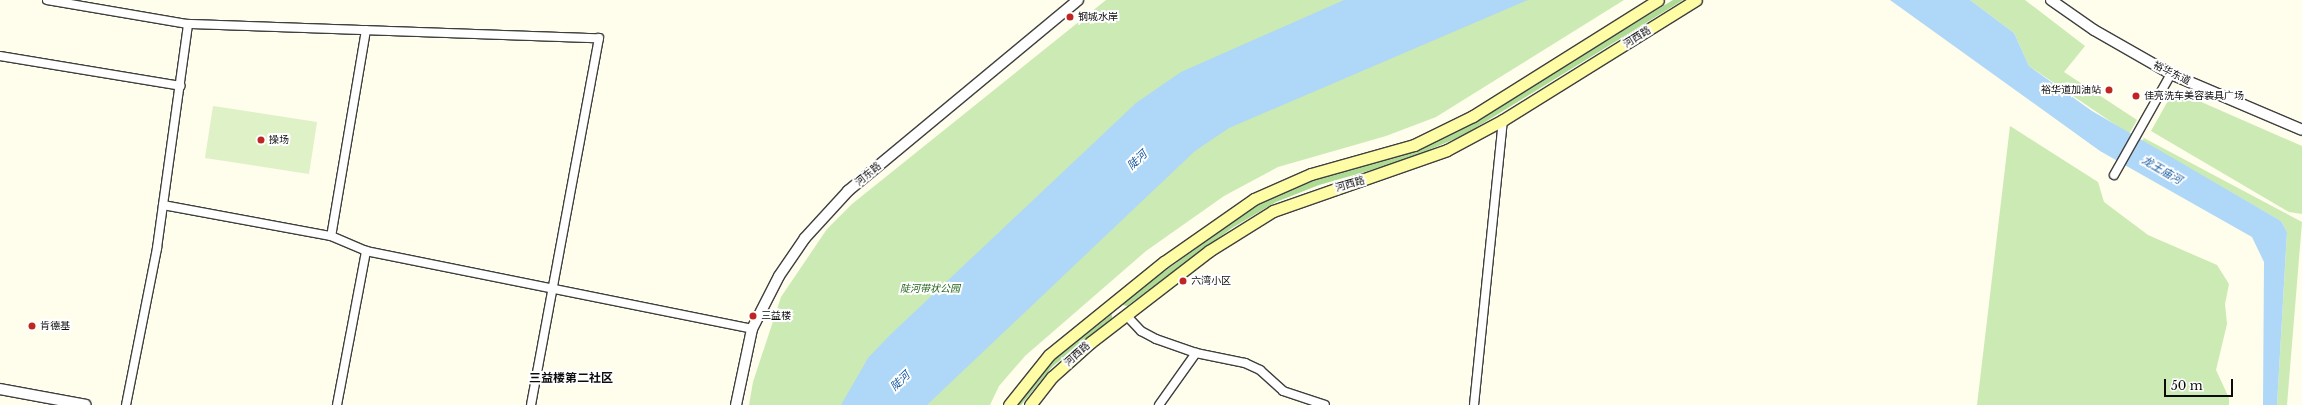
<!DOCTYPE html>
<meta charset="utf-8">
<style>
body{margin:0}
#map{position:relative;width:2302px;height:405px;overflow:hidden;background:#fffdeb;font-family:"Libre Baskerville","Noto Sans SC",serif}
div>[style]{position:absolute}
.green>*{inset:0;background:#cceab4}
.forest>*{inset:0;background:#aedb93}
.pitch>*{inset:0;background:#dff1c6}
.water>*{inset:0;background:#aed7f8}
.roads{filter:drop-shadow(1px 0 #3f3f3f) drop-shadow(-1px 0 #3f3f3f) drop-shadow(0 1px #3f3f3f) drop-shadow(0 -1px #3f3f3f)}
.minor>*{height:8px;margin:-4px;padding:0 4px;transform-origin:4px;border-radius:4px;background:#fff}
.tertiary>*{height:10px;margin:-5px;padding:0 5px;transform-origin:5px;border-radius:5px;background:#fff}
.secondary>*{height:11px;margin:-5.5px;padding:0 5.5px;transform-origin:5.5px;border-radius:5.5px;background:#fffca6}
.dots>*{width:11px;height:11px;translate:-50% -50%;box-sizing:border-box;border:2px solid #fff;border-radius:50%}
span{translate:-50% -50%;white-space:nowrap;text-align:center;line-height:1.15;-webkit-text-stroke:4px #fff;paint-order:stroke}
.poi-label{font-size:10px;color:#0c0c0c}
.left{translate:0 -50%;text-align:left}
.right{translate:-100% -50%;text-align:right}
.street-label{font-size:10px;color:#0c0c0c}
.park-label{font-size:10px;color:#25651b;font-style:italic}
.water-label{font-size:11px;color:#1358a0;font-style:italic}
.quarter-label{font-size:12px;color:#0c0c0c;font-weight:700}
.scale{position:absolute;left:2164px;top:379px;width:69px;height:18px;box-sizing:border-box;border:2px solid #0c0c0c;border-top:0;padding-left:5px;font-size:12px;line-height:14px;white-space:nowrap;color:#0c0c0c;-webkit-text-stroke:3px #fff;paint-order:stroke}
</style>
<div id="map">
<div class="green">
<div style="clip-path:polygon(1106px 0,1624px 0,1436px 117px,1386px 136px,1278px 167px,1224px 196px,1146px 251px,1025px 356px,999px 386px,990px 405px,749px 405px,753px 382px,781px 297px,827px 229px,852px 204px)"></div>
<div style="clip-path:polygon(1970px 0,2025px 0,2085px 46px,2064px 72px,2137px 120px,2129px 134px,2029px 66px,2014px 33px)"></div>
<div style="clip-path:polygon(2174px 90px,2302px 146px,2302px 214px,2289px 212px,2151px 131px)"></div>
<div style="clip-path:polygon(2010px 126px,2098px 182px,2104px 202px,2148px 235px,2217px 265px,2229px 284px,2225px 304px,2227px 324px,2216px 370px,2229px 398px,2229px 405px,1977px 405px)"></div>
<div style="clip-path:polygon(2144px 138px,2302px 222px,2287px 405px,2277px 405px,2287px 232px,2281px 221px,2142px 141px)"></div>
</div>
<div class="forest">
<div style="clip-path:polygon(1673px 0,1683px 0,1464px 135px,1403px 161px,1319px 185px,1276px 202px,1232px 228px,1127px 306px,1123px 305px,1123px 301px,1257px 205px,1324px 176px,1415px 150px,1460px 130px)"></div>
<div style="clip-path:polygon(1112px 314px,1112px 318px,1053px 366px,1021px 405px,1015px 405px,1030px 383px,1053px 360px)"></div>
</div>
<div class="pitch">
<div style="clip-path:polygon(213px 106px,317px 122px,309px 174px,205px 158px)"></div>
</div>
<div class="water">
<div style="clip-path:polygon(1344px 0,1528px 0,1229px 128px,1195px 151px,927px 405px,841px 405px,868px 358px,890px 335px,1136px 103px,1181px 72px)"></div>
<div style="clip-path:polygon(1890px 0,1970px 0,2014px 33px,2029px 66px,2092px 111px,2281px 221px,2287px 232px,2277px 405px,2263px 405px,2264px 262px,2252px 237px,2100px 151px)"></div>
</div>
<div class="roads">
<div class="minor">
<div style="left:47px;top:0;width:143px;rotate:9.7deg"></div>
<div style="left:188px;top:24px;width:411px;rotate:2deg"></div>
<div style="left:599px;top:38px;width:373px;rotate:100.5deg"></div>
<div style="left:366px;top:30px;width:209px;rotate:99.6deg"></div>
<div style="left:331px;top:236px;width:38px;rotate:23deg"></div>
<div style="left:366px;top:251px;width:394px;rotate:11.4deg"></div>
<div style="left:0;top:56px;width:183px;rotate:9.4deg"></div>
<div style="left:2114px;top:175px;width:116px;rotate:-60.6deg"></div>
<div style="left:163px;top:205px;width:171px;rotate:10.5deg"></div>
<div style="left:1126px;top:315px;width:22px;rotate:47deg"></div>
<div style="left:1141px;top:331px;width:17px;rotate:28deg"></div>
<div style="left:1156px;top:339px;width:42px;rotate:19.3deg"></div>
<div style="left:1196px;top:353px;width:50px;rotate:11.5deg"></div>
<div style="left:1245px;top:363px;width:17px;rotate:25deg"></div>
<div style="left:1260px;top:370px;width:31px;rotate:42deg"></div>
<div style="left:1283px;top:391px;width:44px;rotate:18.4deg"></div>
<div style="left:126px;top:405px;width:160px;rotate:-78.8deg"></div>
<div style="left:157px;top:248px;width:226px;rotate:-82.1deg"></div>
<div style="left:337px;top:405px;width:157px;rotate:-79.3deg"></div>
<div style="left:1159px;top:405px;width:64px;rotate:-54.6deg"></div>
<div style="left:1474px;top:405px;width:286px;rotate:-84.2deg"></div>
</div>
<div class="tertiary">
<div style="left:2051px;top:0;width:52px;rotate:34.9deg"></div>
<div style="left:2094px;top:30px;width:89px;rotate:29.7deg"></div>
<div style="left:2171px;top:74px;width:142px;rotate:23.1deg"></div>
<div style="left:0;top:389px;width:87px;rotate:10.5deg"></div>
<div style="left:736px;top:405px;width:78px;rotate:-78.1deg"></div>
<div style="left:752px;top:329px;width:59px;rotate:-63deg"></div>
<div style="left:779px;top:276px;width:46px;rotate:-55.6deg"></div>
<div style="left:805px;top:238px;width:64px;rotate:-47.5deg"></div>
<div style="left:848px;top:191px;width:299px;rotate:-39.7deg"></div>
</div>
<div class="secondary">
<div style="left:1009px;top:405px;width:64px;rotate:-51.3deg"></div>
<div style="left:1049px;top:355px;width:148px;rotate:-39deg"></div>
<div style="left:1164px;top:262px;width:110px;rotate:-35deg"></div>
<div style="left:1254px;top:199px;width:62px;rotate:-23.7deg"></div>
<div style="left:1311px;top:174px;width:107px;rotate:-15.7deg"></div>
<div style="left:1414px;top:145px;width:66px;rotate:-26.2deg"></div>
<div style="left:1473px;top:116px;width:218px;rotate:-32.1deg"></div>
<div style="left:1030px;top:405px;width:36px;rotate:-52deg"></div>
<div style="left:1052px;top:377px;width:52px;rotate:-41.9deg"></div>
<div style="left:1091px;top:342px;width:149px;rotate:-37.6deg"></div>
<div style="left:1209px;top:251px;width:75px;rotate:-32deg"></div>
<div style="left:1273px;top:211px;width:184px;rotate:-19.3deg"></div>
<div style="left:1447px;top:150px;width:64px;rotate:-28.2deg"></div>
<div style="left:1503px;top:120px;width:227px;rotate:-31.9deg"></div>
</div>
</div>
<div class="dots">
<div style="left:1070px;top:17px;background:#bf2521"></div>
<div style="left:2109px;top:90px;background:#bf2521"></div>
<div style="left:2136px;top:96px;background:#bf2521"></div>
<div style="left:261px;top:140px;background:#bf2521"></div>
<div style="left:1183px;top:281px;background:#bf2521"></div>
<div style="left:753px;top:316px;background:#bf2521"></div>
<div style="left:32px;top:326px;background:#bf2521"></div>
</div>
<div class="poi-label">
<span class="left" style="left:1078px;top:17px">钢城水岸</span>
<span class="right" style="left:2101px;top:90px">裕华道加油站</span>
<span class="left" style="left:2144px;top:96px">佳亮洗车美容装具广场</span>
<span class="left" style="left:269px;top:140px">操场</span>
<span class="left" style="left:1191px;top:281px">六湾小区</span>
<span class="left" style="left:761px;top:316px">三益楼</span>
<span class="left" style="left:40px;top:326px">肯德基</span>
</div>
<div class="street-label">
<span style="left:1637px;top:37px;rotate:-32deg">河西路</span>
<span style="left:2172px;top:73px;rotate:26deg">裕华东道</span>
<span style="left:868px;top:174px;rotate:-40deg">河东路</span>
<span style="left:1350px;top:184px;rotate:-16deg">河西路</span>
<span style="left:1077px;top:354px;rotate:-42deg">河西路</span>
</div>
<div class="park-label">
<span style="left:930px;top:289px">陡河带状公园</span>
</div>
<div class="water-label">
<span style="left:1137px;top:160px;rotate:-43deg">陡河</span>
<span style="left:2162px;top:170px;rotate:30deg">龙王庙河</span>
<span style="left:900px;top:381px;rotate:-44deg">陡河</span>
</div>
<div class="quarter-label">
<span style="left:571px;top:378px">三益楼第二社区</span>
</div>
<div class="scale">50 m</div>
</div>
